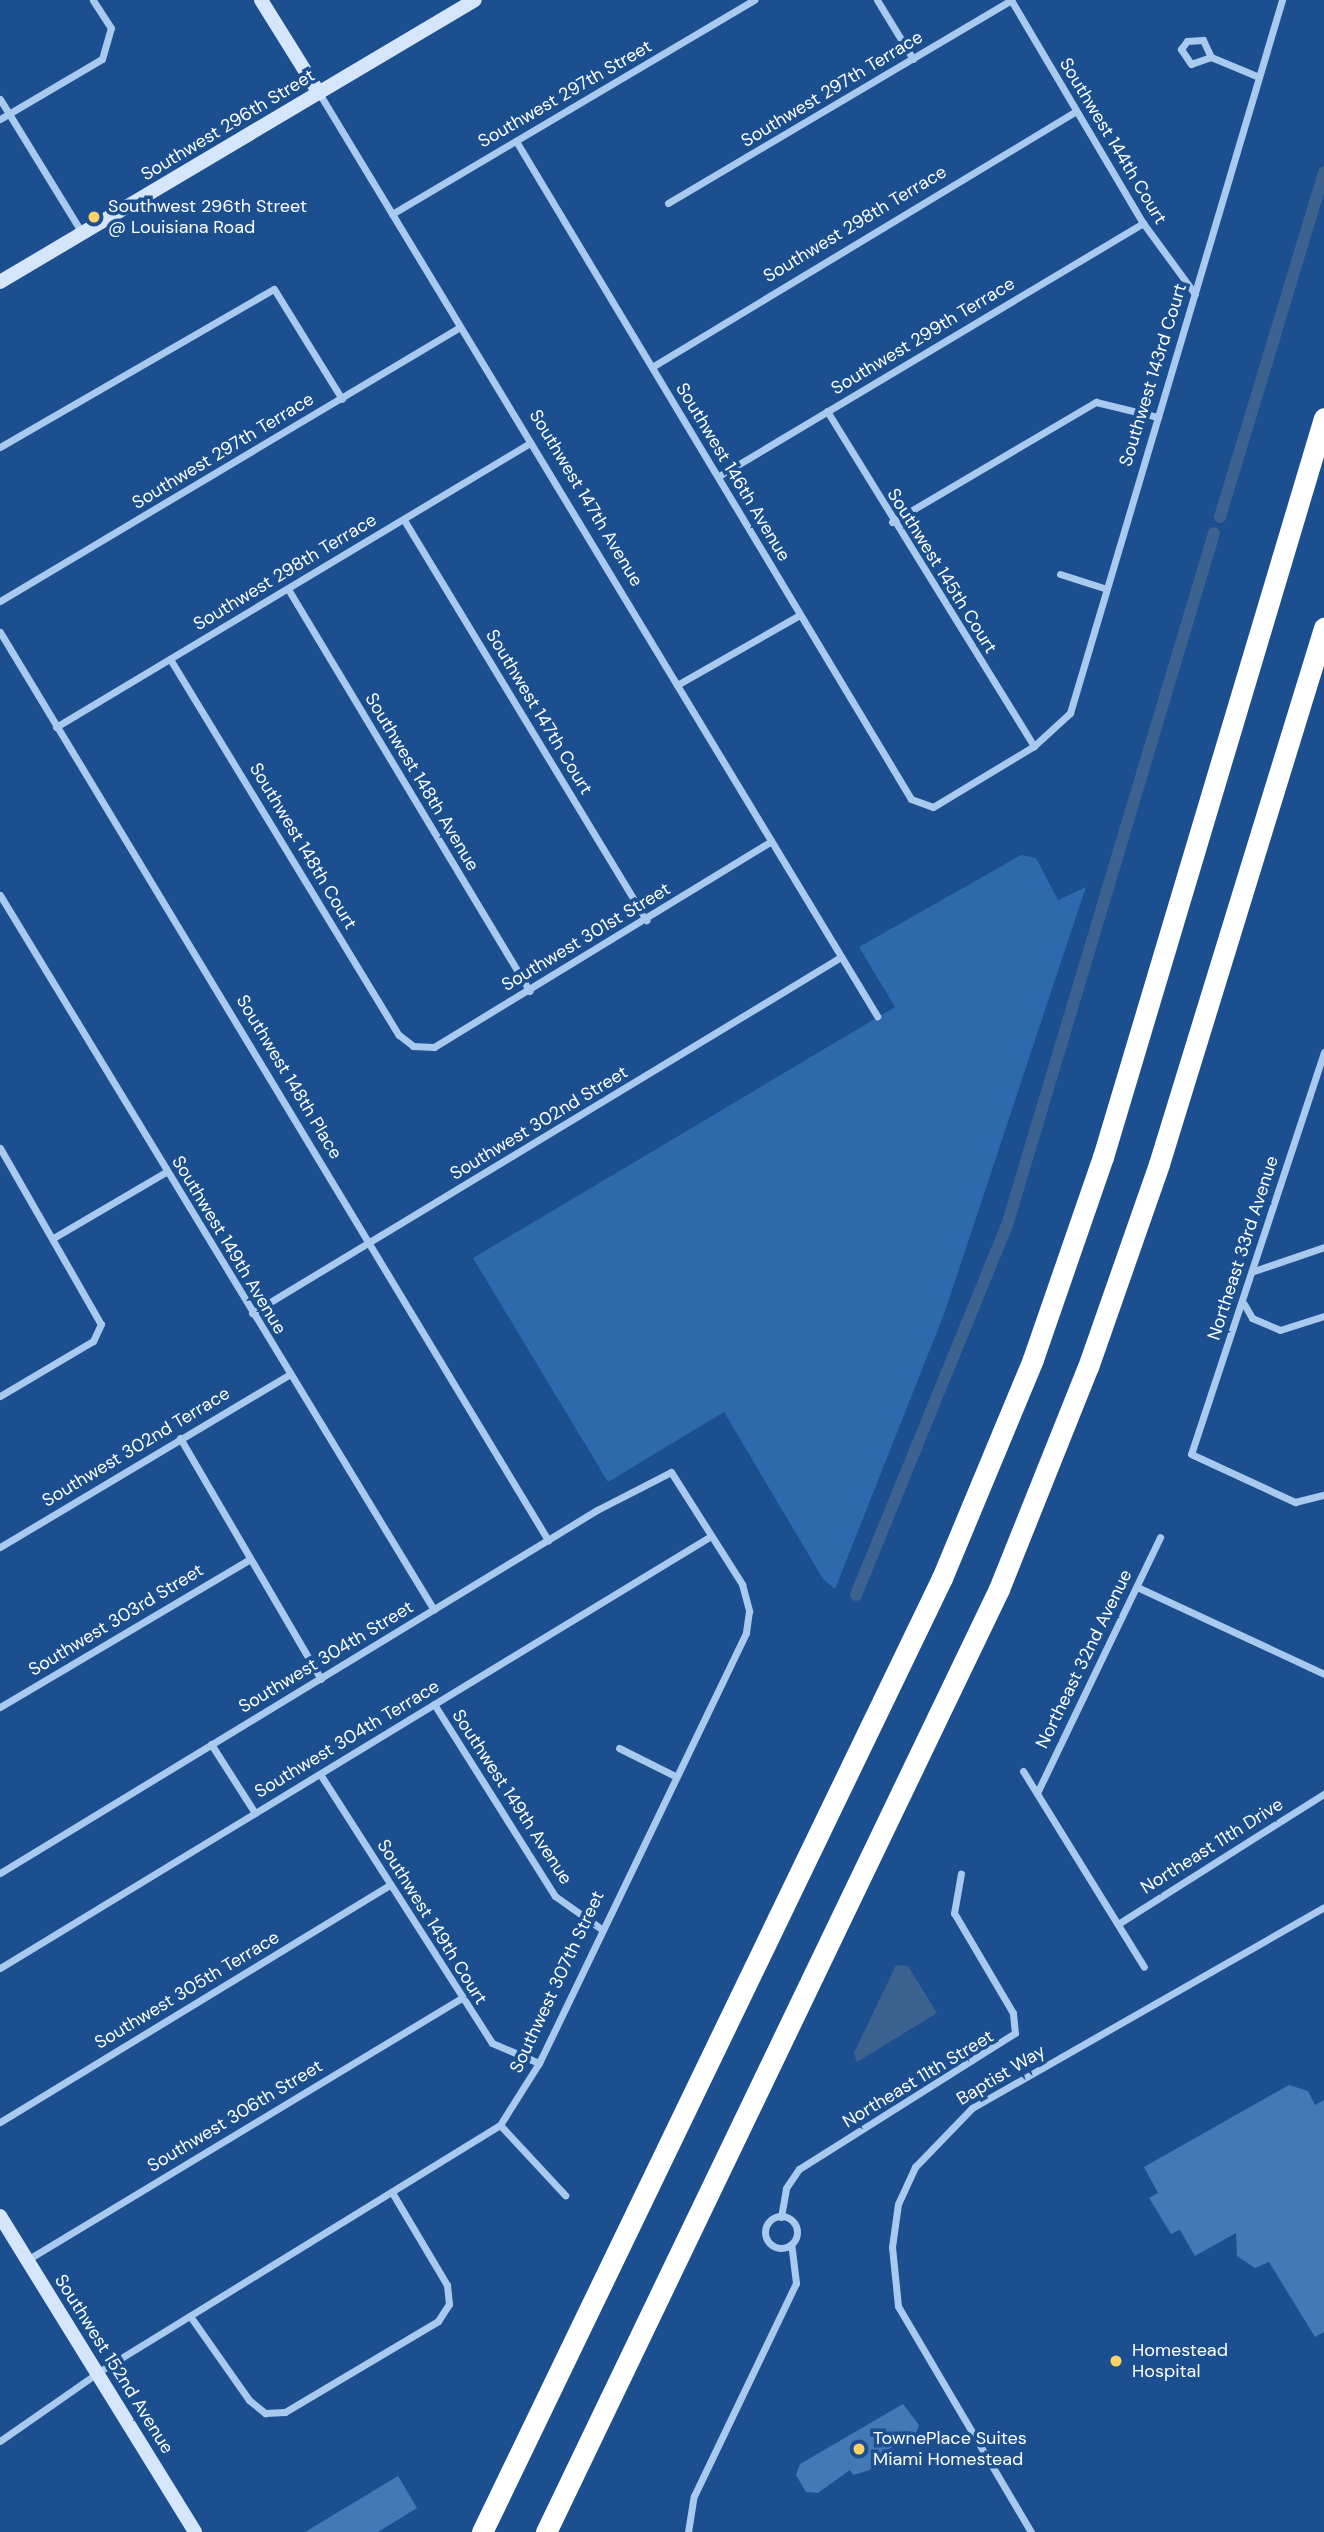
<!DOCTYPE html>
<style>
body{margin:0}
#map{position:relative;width:1324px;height:2532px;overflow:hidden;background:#1b4f8f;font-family:"DM Sans",sans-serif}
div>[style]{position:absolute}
.green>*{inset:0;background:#2e69ad}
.water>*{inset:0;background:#3c6290}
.canal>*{height:12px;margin:-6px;padding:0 6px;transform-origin:6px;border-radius:6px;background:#3c6290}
.building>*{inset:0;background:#4478b7}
.street>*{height:7px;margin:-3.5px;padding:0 3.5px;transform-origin:3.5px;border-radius:3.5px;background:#a9c9ee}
.street>.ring{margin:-3.5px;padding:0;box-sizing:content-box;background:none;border:7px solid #a9c9ee;border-radius:50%}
.secondary>*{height:14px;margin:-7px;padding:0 7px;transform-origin:7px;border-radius:7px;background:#d6e6fa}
.highway>*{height:21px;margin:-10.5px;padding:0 10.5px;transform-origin:10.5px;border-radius:10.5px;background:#fff}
.dots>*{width:19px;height:19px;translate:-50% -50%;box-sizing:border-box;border:4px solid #1b4f8f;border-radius:50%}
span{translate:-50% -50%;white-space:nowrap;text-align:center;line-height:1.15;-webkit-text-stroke:7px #1b4f8f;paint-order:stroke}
.street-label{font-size:18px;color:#fff}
.poi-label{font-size:18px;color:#fff}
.left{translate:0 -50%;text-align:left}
</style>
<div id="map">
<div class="green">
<div style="clip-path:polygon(1021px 855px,1036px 858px,1058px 900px,1086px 887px,944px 1314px,835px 1589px,823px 1579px,724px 1412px,608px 1482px,473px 1258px,895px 1007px,859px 947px)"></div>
</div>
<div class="water">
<div style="clip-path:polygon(896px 1965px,908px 1966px,937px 2013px,857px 2062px,854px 2053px)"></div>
</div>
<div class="canal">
<div style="left:1220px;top:517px;width:360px;rotate:-73.2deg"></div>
<div style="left:856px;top:1595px;width:403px;rotate:-67.8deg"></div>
<div style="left:1008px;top:1222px;width:719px;rotate:-73.35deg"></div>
</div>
<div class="building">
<div style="clip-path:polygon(1289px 2085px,1308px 2091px,1315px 2105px,1324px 2100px,1324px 2332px,1315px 2337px,1269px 2262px,1255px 2268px,1237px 2256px,1236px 2233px,1195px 2256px,1180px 2230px,1171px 2234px,1149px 2198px,1158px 2193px,1144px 2167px)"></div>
<div style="clip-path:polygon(903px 2404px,919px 2425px,915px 2436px,887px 2450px,870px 2470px,853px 2475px,850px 2470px,818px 2493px,806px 2492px,796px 2475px,800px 2464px)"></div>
<div style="clip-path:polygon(398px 2476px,417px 2508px,378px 2532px,305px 2532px)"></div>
</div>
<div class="street">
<div style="left:877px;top:0;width:69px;rotate:58.6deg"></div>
<div style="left:1011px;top:0;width:259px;rotate:59.4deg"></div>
<div style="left:1143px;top:223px;width:88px;rotate:53.8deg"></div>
<div style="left:1211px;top:57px;width:21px;rotate:161deg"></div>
<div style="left:1191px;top:64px;width:18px;rotate:-124deg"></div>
<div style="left:1181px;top:49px;width:10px;rotate:-53deg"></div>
<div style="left:1187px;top:41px;width:16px;rotate:-4deg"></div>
<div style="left:1203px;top:40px;width:19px;rotate:65deg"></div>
<div style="left:1211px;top:57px;width:52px;rotate:22.6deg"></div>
<div style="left:319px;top:93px;width:1079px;rotate:58.84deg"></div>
<div style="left:0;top:99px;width:157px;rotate:58.5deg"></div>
<div style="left:0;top:119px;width:118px;rotate:-30.5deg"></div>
<div style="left:102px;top:59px;width:32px;rotate:-74deg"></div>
<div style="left:111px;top:28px;width:33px;rotate:-123deg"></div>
<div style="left:516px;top:141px;width:767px;rotate:59.02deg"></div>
<div style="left:911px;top:799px;width:23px;rotate:20deg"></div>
<div style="left:933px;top:807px;width:118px;rotate:-31.1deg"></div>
<div style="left:1034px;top:746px;width:49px;rotate:-42.5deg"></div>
<div style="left:1070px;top:713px;width:744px;rotate:-73.44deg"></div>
<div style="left:668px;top:203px;width:399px;rotate:-30.6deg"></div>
<div style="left:392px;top:214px;width:421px;rotate:-30.6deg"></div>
<div style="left:652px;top:367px;width:495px;rotate:-31.1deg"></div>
<div style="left:827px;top:411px;width:394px;rotate:58.3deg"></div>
<div style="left:0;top:447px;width:316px;rotate:-30deg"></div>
<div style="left:274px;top:289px;width:129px;rotate:58.3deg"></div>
<div style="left:719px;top:476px;width:494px;rotate:-30.8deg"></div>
<div style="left:404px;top:520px;width:468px;rotate:58.8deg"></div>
<div style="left:892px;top:522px;width:237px;rotate:-30.5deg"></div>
<div style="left:1096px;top:402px;width:64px;rotate:13.6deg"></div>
<div style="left:1060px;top:574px;width:46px;rotate:17.7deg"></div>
<div style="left:288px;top:589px;width:469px;rotate:59deg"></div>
<div style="left:0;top:601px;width:535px;rotate:-30.78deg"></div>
<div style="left:0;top:632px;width:1061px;rotate:58.89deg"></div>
<div style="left:170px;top:659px;width:440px;rotate:58.7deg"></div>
<div style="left:399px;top:1035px;width:18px;rotate:38deg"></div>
<div style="left:413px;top:1046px;width:21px;rotate:3deg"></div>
<div style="left:434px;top:1047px;width:395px;rotate:-31.4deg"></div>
<div style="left:677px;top:685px;width:139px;rotate:-29.7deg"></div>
<div style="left:56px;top:727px;width:553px;rotate:-30.93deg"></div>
<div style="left:0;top:895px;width:836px;rotate:58.74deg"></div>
<div style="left:1324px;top:1052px;width:423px;rotate:108.3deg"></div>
<div style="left:1191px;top:1454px;width:115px;rotate:24.8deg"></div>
<div style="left:1295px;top:1502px;width:30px;rotate:-14deg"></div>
<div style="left:0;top:1148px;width:203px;rotate:60.2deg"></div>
<div style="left:101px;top:1324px;width:19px;rotate:115deg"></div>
<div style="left:93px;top:1341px;width:108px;rotate:149.4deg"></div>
<div style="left:55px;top:1237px;width:129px;rotate:-30.4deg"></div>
<div style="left:1254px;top:1271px;width:74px;rotate:-18.9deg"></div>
<div style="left:1244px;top:1304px;width:16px;rotate:60deg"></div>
<div style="left:1252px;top:1318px;width:30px;rotate:23deg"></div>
<div style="left:1280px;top:1330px;width:46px;rotate:-17.7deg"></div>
<div style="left:252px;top:1313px;width:688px;rotate:-31.15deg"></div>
<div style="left:180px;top:1438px;width:279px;rotate:59.7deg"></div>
<div style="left:0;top:1547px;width:336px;rotate:-30.8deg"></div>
<div style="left:1137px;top:1587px;width:206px;rotate:24.9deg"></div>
<div style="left:434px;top:1704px;width:227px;rotate:57.8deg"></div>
<div style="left:555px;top:1896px;width:55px;rotate:35.4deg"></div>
<div style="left:0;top:1707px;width:289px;rotate:-30.6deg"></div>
<div style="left:211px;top:1744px;width:82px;rotate:57.5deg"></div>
<div style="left:619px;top:1748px;width:63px;rotate:26.6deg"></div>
<div style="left:1023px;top:1771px;width:230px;rotate:58.3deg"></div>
<div style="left:320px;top:1774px;width:319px;rotate:57.4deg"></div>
<div style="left:492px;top:2043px;width:51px;rotate:23.1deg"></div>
<div style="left:1037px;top:1793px;width:284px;rotate:-64.3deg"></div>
<div style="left:0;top:1873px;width:699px;rotate:-31.3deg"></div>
<div style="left:597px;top:1510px;width:83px;rotate:-27.2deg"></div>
<div style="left:671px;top:1472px;width:133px;rotate:57.6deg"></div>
<div style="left:742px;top:1584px;width:28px;rotate:75deg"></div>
<div style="left:749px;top:1611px;width:22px;rotate:98deg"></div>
<div style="left:746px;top:1633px;width:477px;rotate:115.7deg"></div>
<div style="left:539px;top:2063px;width:73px;rotate:122.2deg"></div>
<div style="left:500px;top:2125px;width:475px;rotate:148.4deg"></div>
<div style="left:96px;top:2374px;width:117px;rotate:145.1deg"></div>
<div style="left:1118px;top:1924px;width:244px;rotate:-32.3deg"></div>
<div style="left:0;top:1968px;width:832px;rotate:-31.28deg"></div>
<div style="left:0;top:2122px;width:456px;rotate:-31.3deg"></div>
<div style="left:500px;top:2125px;width:96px;rotate:47.1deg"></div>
<div class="ring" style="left:765px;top:2216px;width:25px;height:25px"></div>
<div style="left:781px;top:2217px;width:29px;rotate:-80deg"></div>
<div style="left:786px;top:2188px;width:23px;rotate:-56deg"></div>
<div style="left:799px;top:2169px;width:255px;rotate:-32.2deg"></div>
<div style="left:1015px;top:2033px;width:20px;rotate:-96deg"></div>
<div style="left:1013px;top:2013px;width:116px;rotate:-120.5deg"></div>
<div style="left:954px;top:1913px;width:40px;rotate:-80deg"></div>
<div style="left:27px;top:2260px;width:506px;rotate:-31.08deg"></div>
<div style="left:190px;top:2316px;width:103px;rotate:54.9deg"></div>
<div style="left:249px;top:2400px;width:21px;rotate:39deg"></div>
<div style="left:265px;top:2413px;width:20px;rotate:-3deg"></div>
<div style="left:285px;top:2412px;width:178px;rotate:-30.7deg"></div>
<div style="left:438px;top:2321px;width:20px;rotate:-57deg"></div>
<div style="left:449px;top:2304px;width:19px;rotate:-96deg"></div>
<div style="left:447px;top:2285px;width:106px;rotate:-120.7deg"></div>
<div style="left:688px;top:2532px;width:36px;rotate:-81deg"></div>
<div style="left:694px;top:2496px;width:236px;rotate:-64.4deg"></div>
<div style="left:796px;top:2283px;width:38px;rotate:-97deg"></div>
<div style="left:1031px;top:2532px;width:262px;rotate:-120.5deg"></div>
<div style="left:898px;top:2306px;width:59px;rotate:-95.8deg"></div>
<div style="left:892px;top:2247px;width:43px;rotate:-82.1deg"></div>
<div style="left:898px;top:2204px;width:41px;rotate:-65.3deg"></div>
<div style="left:915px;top:2167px;width:82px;rotate:-46deg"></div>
<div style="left:972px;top:2108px;width:405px;rotate:-29.7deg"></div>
</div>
<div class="secondary">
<div style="left:261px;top:0;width:110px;rotate:58.1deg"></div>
<div style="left:0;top:282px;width:552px;rotate:-30.7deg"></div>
<div style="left:0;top:2216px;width:371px;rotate:58.3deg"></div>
</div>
<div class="highway">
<div style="left:482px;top:2532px;width:1059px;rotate:-64.26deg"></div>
<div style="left:942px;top:1578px;width:237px;rotate:-67.4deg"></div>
<div style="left:1033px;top:1359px;width:214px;rotate:-70.9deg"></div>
<div style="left:1103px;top:1157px;width:771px;rotate:-73.35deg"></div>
<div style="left:546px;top:2532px;width:1046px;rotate:-64.34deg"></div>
<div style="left:999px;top:1589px;width:239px;rotate:-68.2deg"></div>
<div style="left:1088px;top:1367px;width:215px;rotate:-70.7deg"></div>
<div style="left:1159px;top:1164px;width:561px;rotate:-72.89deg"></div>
</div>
<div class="dots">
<div style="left:94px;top:217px;background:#ffd166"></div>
<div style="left:1116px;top:2361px;background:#ffd166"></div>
<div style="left:859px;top:2449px;background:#ffd166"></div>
</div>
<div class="street-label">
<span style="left:832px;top:89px;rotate:-31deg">Southwest 297th Terrace</span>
<span style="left:565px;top:94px;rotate:-30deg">Southwest 297th Street</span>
<span style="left:228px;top:125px;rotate:-31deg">Southwest 296th Street</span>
<span style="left:1113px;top:141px;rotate:59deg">Southwest 144th Court</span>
<span style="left:855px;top:224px;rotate:-31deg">Southwest 298th Terrace</span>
<span style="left:923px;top:336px;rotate:-31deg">Southwest 299th Terrace</span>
<span style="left:1153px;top:375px;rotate:-73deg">Southwest 143rd Court</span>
<span style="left:223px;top:451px;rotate:-31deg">Southwest 297th Terrace</span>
<span style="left:733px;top:472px;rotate:59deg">Southwest 146th Avenue</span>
<span style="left:586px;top:498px;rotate:59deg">Southwest 147th Avenue</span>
<span style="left:942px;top:571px;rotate:58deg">Southwest 145th Court</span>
<span style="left:285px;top:572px;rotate:-31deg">Southwest 298th Terrace</span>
<span style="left:539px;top:712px;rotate:59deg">Southwest 147th Court</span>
<span style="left:422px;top:782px;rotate:59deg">Southwest 148th Avenue</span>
<span style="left:303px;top:846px;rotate:59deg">Southwest 148th Court</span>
<span style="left:586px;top:937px;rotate:-31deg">Southwest 301st Street</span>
<span style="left:289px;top:1077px;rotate:59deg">Southwest 148th Place</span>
<span style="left:539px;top:1123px;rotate:-31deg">Southwest 302nd Street</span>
<span style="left:229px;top:1245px;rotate:59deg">Southwest 149th Avenue</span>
<span style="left:1243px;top:1248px;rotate:-72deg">Northeast 33rd Avenue</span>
<span style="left:136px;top:1447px;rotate:-31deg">Southwest 302nd Terrace</span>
<span style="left:116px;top:1620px;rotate:-31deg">Southwest 303rd Street</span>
<span style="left:326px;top:1657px;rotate:-31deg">Southwest 304th Street</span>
<span style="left:1084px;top:1659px;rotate:-64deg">Northeast 32nd Avenue</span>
<span style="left:347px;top:1739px;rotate:-31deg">Southwest 304th Terrace</span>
<span style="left:512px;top:1797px;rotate:57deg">Southwest 149th Avenue</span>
<span style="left:1212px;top:1846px;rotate:-32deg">Northeast 11th Drive</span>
<span style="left:432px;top:1922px;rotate:58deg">Southwest 149th Court</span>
<span style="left:557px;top:1982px;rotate:-65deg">Southwest 307th Street</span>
<span style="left:187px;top:1990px;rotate:-31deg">Southwest 305th Terrace</span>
<span style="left:1001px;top:2075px;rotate:-31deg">Baptist Way</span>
<span style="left:918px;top:2079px;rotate:-31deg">Northeast 11th Street</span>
<span style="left:235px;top:2116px;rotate:-31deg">Southwest 306th Street</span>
<span style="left:114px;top:2364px;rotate:58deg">Southwest 152nd Avenue</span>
</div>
<div class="poi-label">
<span class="left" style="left:108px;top:217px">Southwest 296th Street<br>@ Louisiana Road</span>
<span class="left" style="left:1132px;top:2361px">Homestead<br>Hospital</span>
<span class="left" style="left:873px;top:2449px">TownePlace Suites<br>Miami Homestead</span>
</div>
</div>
